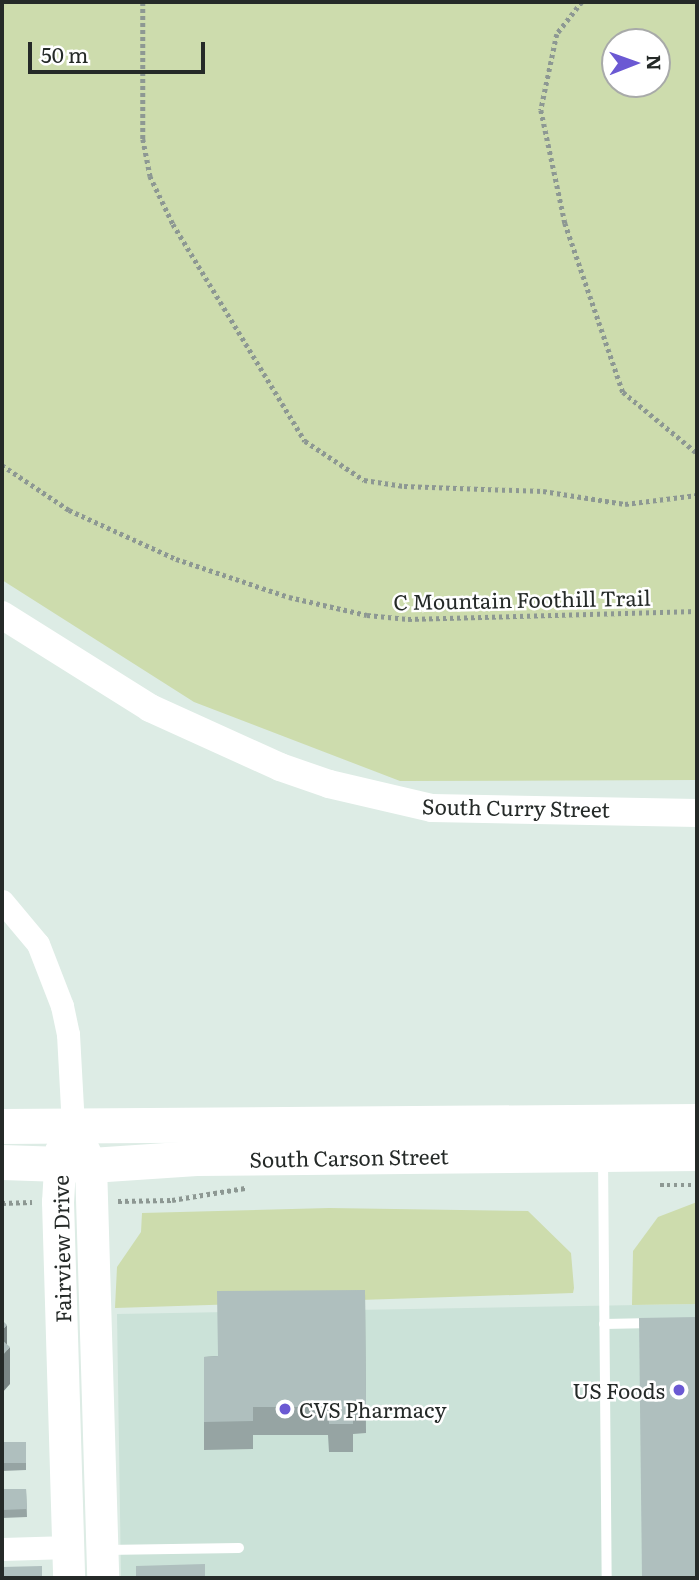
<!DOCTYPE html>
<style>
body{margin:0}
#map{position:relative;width:699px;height:1580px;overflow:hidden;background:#ddece5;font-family:Literata,serif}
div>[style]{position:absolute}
.built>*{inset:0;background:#cbe2d8}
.green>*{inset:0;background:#cddcad}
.path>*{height:4.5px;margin-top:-2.25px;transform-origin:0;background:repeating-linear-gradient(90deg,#8d9893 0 3.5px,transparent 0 7px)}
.service>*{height:10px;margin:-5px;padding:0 5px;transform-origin:5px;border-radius:5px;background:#fff}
.minor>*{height:23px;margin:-11.5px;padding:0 11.5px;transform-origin:11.5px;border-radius:11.5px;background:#fff}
.tertiary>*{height:28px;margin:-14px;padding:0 14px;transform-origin:14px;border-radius:14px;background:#fff}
.secondary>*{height:32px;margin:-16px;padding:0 16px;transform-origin:16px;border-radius:16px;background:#fff}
.primary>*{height:35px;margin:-17.5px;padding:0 17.5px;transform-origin:17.5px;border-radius:17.5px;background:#fff}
.wall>*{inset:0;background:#96a4a3}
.shaded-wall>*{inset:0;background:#7a8685}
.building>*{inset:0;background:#afbfbe}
.dots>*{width:19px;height:19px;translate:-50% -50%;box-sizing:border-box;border:4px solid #fff;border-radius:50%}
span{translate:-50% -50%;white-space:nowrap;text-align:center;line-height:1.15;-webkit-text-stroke:5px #fff;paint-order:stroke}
.street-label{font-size:21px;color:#252a28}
.poi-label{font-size:21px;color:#252a28}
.right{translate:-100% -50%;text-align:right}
.left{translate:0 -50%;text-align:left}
.frame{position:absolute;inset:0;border:4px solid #252a28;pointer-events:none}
.north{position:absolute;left:601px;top:28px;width:70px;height:70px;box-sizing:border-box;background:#fff;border:2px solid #a8aaa9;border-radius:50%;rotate:89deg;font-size:19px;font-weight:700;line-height:28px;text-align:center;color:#252a28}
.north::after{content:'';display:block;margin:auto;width:24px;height:32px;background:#6b59d3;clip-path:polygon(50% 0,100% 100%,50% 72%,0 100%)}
.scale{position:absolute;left:28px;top:42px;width:177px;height:32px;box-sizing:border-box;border:4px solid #252a28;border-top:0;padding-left:9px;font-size:21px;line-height:24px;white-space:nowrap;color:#252a28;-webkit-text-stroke:5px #fff;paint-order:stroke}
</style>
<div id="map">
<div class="built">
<div style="clip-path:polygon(697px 1304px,697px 1578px,121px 1578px,117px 1314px)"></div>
</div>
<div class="green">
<div style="clip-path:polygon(evenodd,2px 2px,697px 2px,697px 780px,400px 781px,194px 702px,2px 580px,2px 2px,615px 42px,657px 42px,657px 84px,615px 84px,615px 42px)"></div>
<div style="clip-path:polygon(697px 1202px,697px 1304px,632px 1305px,633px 1251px,658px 1217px)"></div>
<div style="clip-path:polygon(329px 1208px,528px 1211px,571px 1253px,574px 1288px,573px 1293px,115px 1308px,117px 1267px,141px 1232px,142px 1213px)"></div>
</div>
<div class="path">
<div style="left:143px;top:2px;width:137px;rotate:90deg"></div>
<div style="left:143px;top:139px;width:38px;rotate:79deg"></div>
<div style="left:150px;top:176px;width:53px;rotate:64.4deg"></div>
<div style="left:173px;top:224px;width:254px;rotate:58.7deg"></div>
<div style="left:305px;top:441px;width:71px;rotate:33.5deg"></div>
<div style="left:364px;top:480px;width:40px;rotate:8.5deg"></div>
<div style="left:404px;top:486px;width:139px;rotate:2.1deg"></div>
<div style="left:543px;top:491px;width:83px;rotate:9deg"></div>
<div style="left:625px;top:504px;width:73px;rotate:-7.1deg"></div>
<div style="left:582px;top:2px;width:41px;rotate:128deg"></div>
<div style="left:557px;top:34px;width:78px;rotate:101.9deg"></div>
<div style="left:541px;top:110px;width:116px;rotate:78deg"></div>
<div style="left:565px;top:223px;width:179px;rotate:71.1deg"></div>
<div style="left:623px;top:392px;width:96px;rotate:39.5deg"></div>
<div style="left:2px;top:465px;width:81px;rotate:33.9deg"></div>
<div style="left:69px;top:510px;width:118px;rotate:24.6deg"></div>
<div style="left:176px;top:559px;width:119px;rotate:18.6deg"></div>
<div style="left:289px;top:597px;width:80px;rotate:13deg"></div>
<div style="left:367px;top:615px;width:41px;rotate:5.6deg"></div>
<div style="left:408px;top:619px;width:289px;rotate:-1.6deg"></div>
<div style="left:660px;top:1185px;width:37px"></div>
<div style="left:118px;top:1201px;width:54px;rotate:-1.1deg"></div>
<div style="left:172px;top:1200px;width:74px;rotate:-9.3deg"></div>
<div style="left:2px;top:1203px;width:30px;rotate:-2deg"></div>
</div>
<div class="service">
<div style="left:603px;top:1158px;width:420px;rotate:89.5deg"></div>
<div style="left:604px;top:1324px;width:49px;rotate:-1.2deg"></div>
<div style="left:105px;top:1550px;width:134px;rotate:-0.9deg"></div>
</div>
<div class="minor">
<div style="left:2px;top:901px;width:56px;rotate:50.1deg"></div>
<div style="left:38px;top:944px;width:66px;rotate:68.8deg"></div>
<div style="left:62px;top:1006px;width:29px;rotate:78deg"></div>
<div style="left:68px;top:1034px;width:93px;rotate:86.9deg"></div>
<div style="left:2px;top:1549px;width:67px;rotate:-1.7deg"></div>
</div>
<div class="tertiary">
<div style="left:2px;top:615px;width:175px;rotate:32.1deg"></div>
<div style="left:150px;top:708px;width:143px;rotate:24.4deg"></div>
<div style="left:280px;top:767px;width:52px;rotate:19.1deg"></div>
<div style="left:329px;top:784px;width:106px;rotate:13.1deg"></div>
<div style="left:432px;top:808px;width:265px;rotate:1.1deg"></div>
</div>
<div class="secondary">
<div style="left:73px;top:1127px;width:42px;rotate:64.7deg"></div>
<div style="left:91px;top:1165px;width:413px;rotate:88.3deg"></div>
<div style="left:67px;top:1141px;width:13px;rotate:119deg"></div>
<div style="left:61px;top:1152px;width:50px;rotate:93.4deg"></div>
<div style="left:58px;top:1202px;width:376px;rotate:88.3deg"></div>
</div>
<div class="primary">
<div style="left:2px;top:1126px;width:695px;rotate:-0.41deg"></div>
<div style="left:2px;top:1162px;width:89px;rotate:1.9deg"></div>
<div style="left:91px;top:1165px;width:105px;rotate:-3.8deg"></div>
<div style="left:196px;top:1158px;width:501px;rotate:-0.57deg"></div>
</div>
<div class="wall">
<div style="clip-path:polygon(365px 1290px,366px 1433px,353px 1434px,353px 1452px,329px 1452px,328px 1435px,253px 1435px,253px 1449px,204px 1450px,204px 1357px,218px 1356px)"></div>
<div style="clip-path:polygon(2px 1442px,26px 1442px,26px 1470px,2px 1471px)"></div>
<div style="clip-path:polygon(2px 1489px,26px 1489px,27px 1517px,2px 1518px)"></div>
</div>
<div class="shaded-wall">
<div style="clip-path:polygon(7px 1325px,7px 1350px,10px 1347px,10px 1384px,2px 1393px,2px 1330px)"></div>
</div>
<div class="building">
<div style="clip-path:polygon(365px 1290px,366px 1405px,353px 1406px,353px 1424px,329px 1424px,328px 1407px,253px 1407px,253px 1421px,204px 1422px,204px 1357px,218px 1356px,217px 1291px)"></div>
<div style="clip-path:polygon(697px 1317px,697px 1578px,642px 1578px,639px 1318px)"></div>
<div style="clip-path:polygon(2px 1320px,7px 1325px,2px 1330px)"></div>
<div style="clip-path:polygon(2px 1340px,10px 1347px,2px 1356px)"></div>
<div style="clip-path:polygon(2px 1442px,26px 1442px,26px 1463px,2px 1463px)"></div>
<div style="clip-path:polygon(2px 1489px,26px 1489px,27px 1509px,2px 1510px)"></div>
<div style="clip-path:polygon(205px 1564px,205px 1578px,136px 1578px,136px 1566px)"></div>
<div style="clip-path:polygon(42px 1566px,42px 1578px,2px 1578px,2px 1567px)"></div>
</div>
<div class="dots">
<div style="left:679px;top:1390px;background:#6b59d3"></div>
<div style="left:285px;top:1409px;background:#6b59d3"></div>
</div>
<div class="street-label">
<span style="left:522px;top:599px;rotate:-1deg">C Mountain Foothill Trail</span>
<span style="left:516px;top:807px;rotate:1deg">South Curry Street</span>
<span style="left:349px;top:1157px;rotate:-1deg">South Carson Street</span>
<span style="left:61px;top:1249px;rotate:-91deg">Fairview Drive</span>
</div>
<div class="poi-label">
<span class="right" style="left:665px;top:1390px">US Foods</span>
<span class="left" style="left:299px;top:1409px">CVS Pharmacy</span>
</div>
<div class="frame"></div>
<div class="north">N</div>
<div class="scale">50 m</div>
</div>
